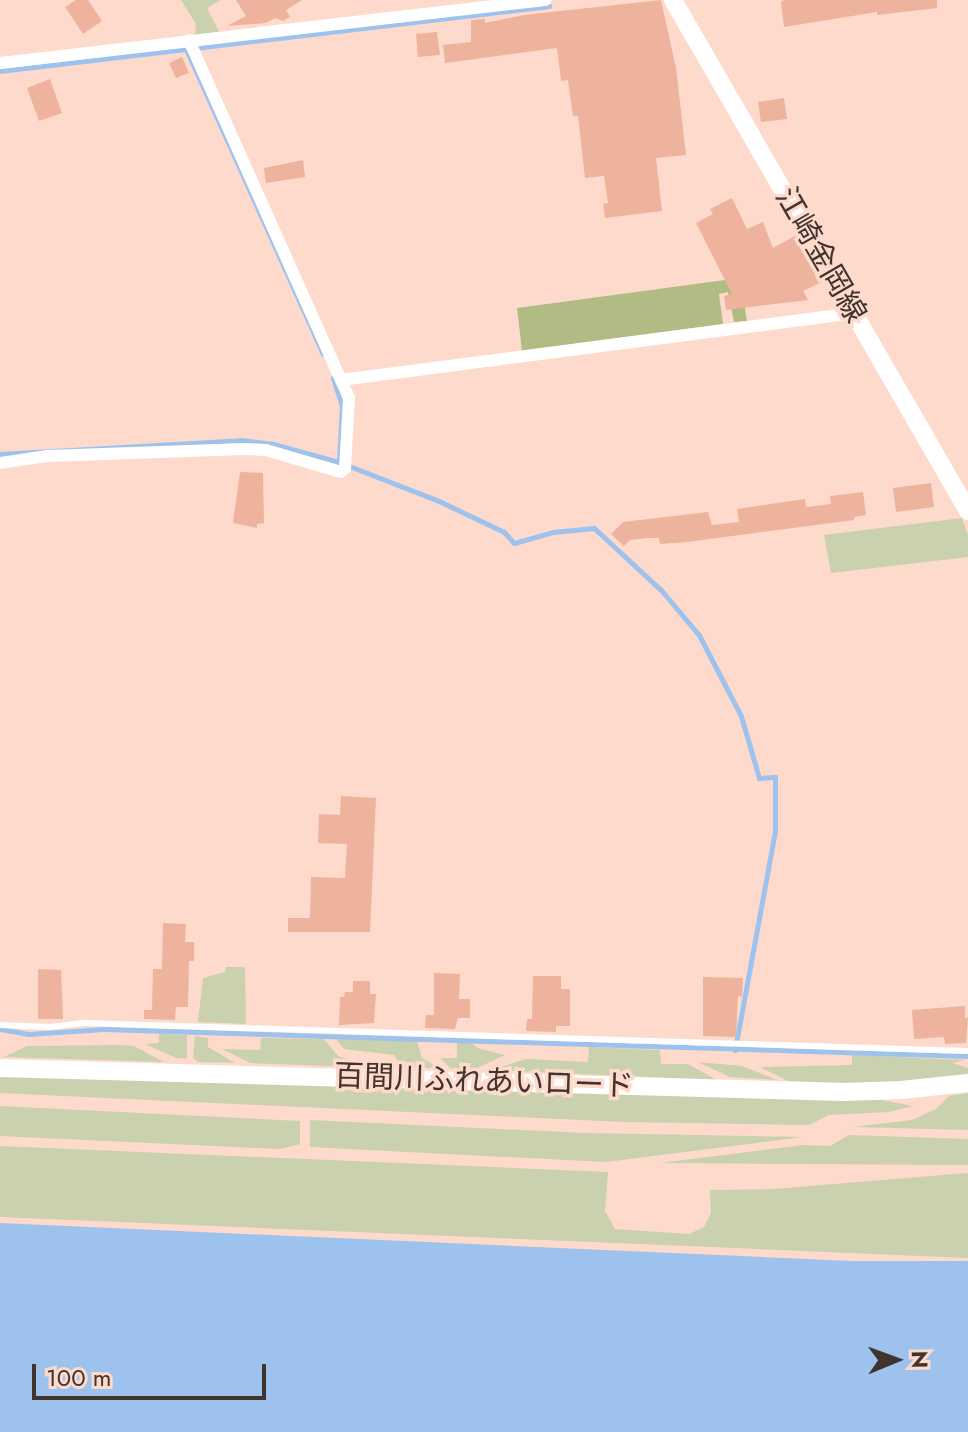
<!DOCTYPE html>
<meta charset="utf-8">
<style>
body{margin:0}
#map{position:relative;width:968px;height:1432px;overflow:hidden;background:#fedacc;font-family:Jost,"Noto Sans JP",sans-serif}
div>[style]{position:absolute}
.green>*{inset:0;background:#c9d1ae}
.forest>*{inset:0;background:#b1bc85}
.water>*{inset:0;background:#9dc2ee}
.stream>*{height:5px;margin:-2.5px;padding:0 2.5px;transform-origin:2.5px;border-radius:2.5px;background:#9dc2ee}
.building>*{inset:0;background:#edb39c}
.lane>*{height:6px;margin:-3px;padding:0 3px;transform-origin:3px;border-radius:3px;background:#fff}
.street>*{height:12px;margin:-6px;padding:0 6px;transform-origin:6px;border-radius:6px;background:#fff}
.secondary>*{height:18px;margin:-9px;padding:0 9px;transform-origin:9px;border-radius:9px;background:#fff}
span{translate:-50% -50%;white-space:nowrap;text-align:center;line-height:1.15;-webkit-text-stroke:7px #fedacc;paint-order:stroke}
.street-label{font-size:30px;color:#41332d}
.north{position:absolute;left:856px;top:1320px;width:80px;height:80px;-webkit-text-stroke:6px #fedacc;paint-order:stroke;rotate:89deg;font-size:22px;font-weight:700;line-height:32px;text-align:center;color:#41332d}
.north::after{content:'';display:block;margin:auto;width:28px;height:36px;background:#41332d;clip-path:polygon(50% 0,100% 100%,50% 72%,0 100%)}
.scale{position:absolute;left:32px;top:1364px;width:234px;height:36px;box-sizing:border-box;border:4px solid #41332d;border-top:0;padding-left:10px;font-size:24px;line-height:28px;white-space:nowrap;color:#41332d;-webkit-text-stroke:6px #fedacc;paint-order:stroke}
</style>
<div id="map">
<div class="green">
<div style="clip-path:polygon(181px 0,221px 0,207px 8px,219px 32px,195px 35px,196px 24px)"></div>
<div style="clip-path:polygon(962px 518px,968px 535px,968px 557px,831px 573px,824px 535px)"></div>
<div style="clip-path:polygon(226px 967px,245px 967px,246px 1024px,198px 1022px,203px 978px,225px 972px)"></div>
<div style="clip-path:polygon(159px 1034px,187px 1035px,187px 1059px,176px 1058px,145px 1044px,159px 1043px)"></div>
<div style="clip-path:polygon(195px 1036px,208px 1038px,208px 1047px,235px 1063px,198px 1062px,193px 1058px)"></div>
<div style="clip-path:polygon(261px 1038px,324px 1039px,338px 1056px,382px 1068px,250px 1063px,222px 1049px,260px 1050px)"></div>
<div style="clip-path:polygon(336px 1039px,417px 1041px,422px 1058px,440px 1069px,401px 1066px,394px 1055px,344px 1049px)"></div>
<div style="clip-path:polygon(457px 1043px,472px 1043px,477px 1048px,505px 1055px,475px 1069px,451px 1069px,440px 1058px,457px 1058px)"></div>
<div style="clip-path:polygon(121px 1045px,134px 1046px,164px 1062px,4px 1057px,27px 1046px)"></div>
<div style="clip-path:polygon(589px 1047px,660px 1050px,661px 1064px,688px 1064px,717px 1080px,491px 1070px,526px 1059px,588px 1062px)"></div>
<div style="clip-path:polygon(852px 1055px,964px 1060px,953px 1063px,968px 1068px,968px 1075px,873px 1084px,788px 1081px,760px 1067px,852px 1065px)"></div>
<div style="clip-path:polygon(698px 1062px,742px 1066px,777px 1080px,730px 1077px)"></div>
<div style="clip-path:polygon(0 1076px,881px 1100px,913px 1106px,889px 1112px,829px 1115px,809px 1125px,624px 1122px,0 1093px)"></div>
<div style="clip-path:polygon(968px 1093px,968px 1130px,853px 1127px,912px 1120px,936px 1109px,949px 1096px)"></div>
<div style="clip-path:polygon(0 1106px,300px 1121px,300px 1144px,280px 1149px,0 1136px)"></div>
<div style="clip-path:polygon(310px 1120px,586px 1133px,803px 1137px,606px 1162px,310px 1147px)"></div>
<div style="clip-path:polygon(849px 1135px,968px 1139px,968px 1165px,660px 1163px,803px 1145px,830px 1146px)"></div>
<div style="clip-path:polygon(0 1146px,608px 1172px,605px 1211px,615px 1229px,689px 1234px,704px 1227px,711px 1213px,710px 1190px,774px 1189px,968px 1173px,968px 1258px,0 1217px)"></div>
</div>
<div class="forest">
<div style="clip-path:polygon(740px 278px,747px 321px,734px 322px,728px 292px,719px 294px,723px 324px,522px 351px,517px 308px)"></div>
</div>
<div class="water">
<div style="clip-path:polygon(0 1223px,851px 1261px,968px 1261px,968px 1432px,0 1432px)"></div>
</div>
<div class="stream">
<div style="left:186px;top:49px;width:334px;rotate:65.8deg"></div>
<div style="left:0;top:71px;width:553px;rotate:-6.75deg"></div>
<div style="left:333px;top:378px;width:28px;rotate:72deg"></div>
<div style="left:342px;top:405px;width:57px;rotate:93deg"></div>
<div style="left:0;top:454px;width:241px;rotate:-3.3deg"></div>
<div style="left:241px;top:440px;width:32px;rotate:7deg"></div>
<div style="left:273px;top:444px;width:68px;rotate:15.3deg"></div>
<div style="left:339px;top:462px;width:107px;rotate:21.3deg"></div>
<div style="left:439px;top:501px;width:72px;rotate:25.5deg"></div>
<div style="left:504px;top:532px;width:15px;rotate:48deg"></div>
<div style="left:514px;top:543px;width:41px;rotate:-15.8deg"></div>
<div style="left:553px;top:532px;width:41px;rotate:-5.6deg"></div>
<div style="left:594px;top:528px;width:91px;rotate:42.8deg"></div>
<div style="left:661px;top:590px;width:59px;rotate:49.8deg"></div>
<div style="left:699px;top:635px;width:91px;rotate:62.6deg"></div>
<div style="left:741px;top:716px;width:65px;rotate:73.8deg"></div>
<div style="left:759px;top:778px;width:16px;rotate:-4deg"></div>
<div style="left:775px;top:777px;width:54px;rotate:90deg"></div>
<div style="left:775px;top:831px;width:223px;rotate:100.4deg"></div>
<div style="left:0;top:1029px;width:29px;rotate:10deg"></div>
<div style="left:29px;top:1034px;width:75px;rotate:-3.8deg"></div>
<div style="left:104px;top:1029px;width:864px;rotate:1.79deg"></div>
</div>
<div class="building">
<div style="clip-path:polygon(76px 0,88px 0,102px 21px,83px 34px,65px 7px)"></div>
<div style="clip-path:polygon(236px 0,302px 0,286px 10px,290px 17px,283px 21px,275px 18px,266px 23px,227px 26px,246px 16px)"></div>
<div style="clip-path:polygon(661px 0,676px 68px,686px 155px,656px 158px,662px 211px,605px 218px,603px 204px,608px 203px,604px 176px,585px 178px,578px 116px,573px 116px,568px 80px,561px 81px,557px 48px,445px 63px,443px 45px,471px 42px,471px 20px,485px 19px,485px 23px,524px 15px)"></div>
<div style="clip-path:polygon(784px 0,937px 0,937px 8px,877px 15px,877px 12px,784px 27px,781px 2px)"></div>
<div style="clip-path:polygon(437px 32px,440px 55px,418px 57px,416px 34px)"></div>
<div style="clip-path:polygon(182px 57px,189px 73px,176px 78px,169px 63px)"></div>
<div style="clip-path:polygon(50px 79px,62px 113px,39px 121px,27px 88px)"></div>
<div style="clip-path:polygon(784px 98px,787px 119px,761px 122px,758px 102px)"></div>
<div style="clip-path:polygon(303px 160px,305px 177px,266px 183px,264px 168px)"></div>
<div style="clip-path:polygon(732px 198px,747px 229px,763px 222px,773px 248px,795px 236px,822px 282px,803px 291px,808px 300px,726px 310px,724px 296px,732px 294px,696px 223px,713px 214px,710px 209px)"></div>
<div style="clip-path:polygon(240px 472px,263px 473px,264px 523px,257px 524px,257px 528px,233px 523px)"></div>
<div style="clip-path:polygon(931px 483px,934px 507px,896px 512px,893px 488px)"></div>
<div style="clip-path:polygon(863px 492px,866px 515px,854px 517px,854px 520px,687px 542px,660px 544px,659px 538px,647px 538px,630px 540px,624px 546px,611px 534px,623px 522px,708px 512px,712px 525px,739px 522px,737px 509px,805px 499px,806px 507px,831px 504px,830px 496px)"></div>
<div style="clip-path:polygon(341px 796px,376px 798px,370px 932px,288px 932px,288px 918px,310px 918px,311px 877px,345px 878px,347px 844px,318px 843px,319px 814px,340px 815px)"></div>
<div style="clip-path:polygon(163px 923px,186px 924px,185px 942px,194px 942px,194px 961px,189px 961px,188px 1007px,176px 1007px,175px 1020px,144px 1019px,144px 1010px,152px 1010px,153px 969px,162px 969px)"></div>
<div style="clip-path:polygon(38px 969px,61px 970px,63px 1019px,38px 1019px)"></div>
<div style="clip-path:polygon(434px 973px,460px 974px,459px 999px,470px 999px,470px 1018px,458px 1018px,455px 1029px,425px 1028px,426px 1015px,434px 1015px)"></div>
<div style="clip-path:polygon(533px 976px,561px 976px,561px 989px,570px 989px,570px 1026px,556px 1026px,556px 1032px,526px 1031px,527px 1019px,532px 1019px)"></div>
<div style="clip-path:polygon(703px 977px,743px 978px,742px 997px,738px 996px,736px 1037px,703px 1036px)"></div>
<div style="clip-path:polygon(353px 981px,370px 981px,370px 994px,376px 994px,374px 1023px,339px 1025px,340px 997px,344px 997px,345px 992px,353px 992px)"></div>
<div style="clip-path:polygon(965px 1006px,965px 1018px,968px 1017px,966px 1043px,945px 1044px,944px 1037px,914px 1039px,912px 1010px)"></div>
</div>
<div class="lane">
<div style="left:0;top:1025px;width:50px;rotate:2.3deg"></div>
<div style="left:50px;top:1027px;width:35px;rotate:-7deg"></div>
<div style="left:85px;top:1023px;width:883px;rotate:1.82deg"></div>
</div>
<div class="street">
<div style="left:0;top:63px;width:549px;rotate:-6.59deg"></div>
<div style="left:341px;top:380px;width:518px;rotate:-7.43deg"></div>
<div style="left:0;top:463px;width:48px;rotate:-8.5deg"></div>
<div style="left:47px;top:456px;width:198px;rotate:-2deg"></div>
<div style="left:245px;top:449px;width:21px;rotate:3deg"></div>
<div style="left:266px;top:450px;width:78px;rotate:16.3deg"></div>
<div style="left:341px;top:472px;width:6px;rotate:-45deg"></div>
<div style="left:345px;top:468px;width:70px;rotate:-86.7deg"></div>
<div style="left:349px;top:398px;width:392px;rotate:-114.1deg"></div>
</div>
<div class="secondary">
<div style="left:673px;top:0;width:590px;rotate:60deg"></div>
<div style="left:0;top:1068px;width:844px;rotate:1.63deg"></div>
<div style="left:844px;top:1092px;width:57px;rotate:-2deg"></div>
<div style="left:901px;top:1090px;width:67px;rotate:-6deg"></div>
</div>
<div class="street-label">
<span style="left:821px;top:255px;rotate:60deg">江崎金岡線</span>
<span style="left:484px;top:1081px;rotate:2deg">百間川ふれあいロード</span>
</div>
<div class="north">N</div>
<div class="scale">100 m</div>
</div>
